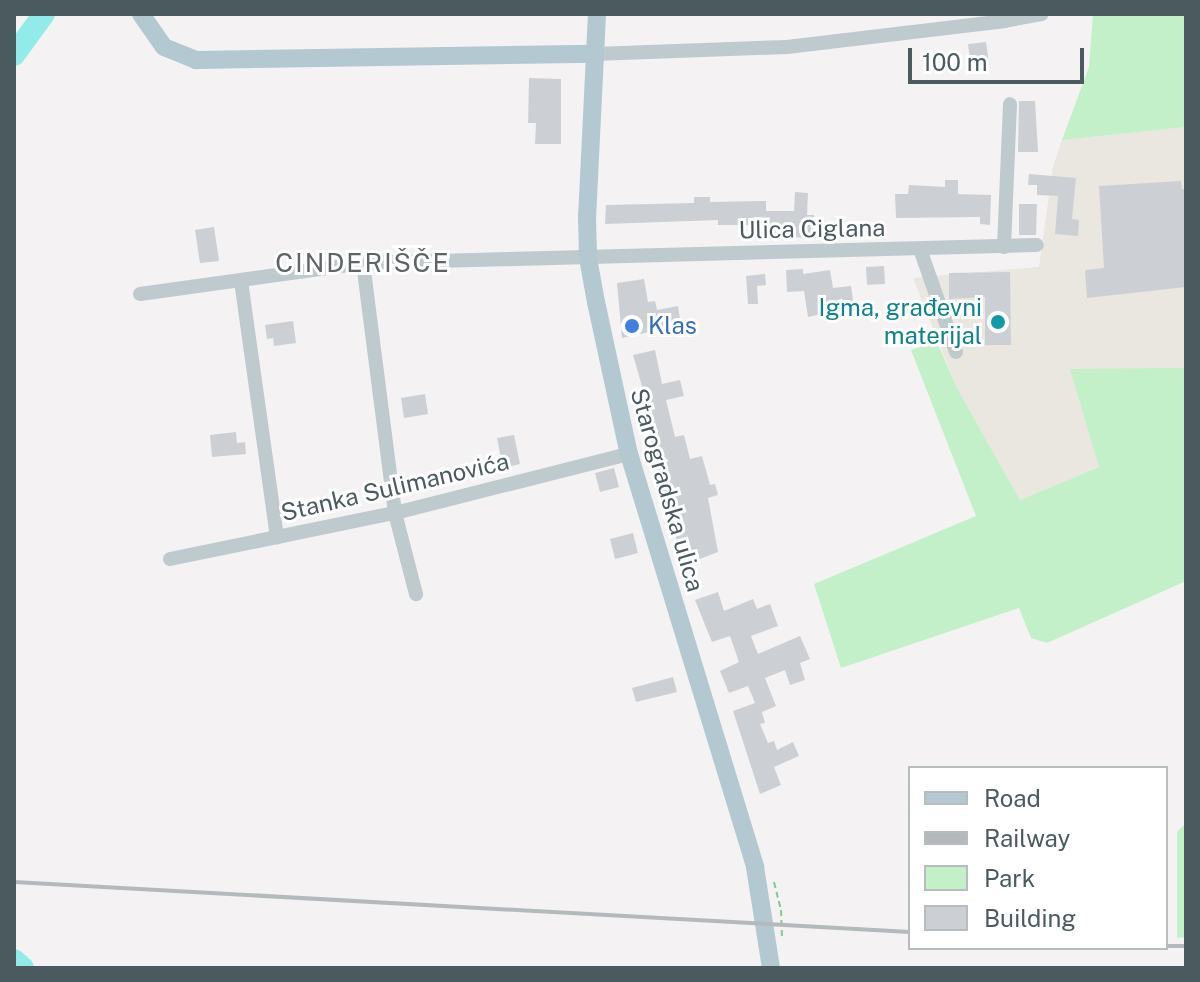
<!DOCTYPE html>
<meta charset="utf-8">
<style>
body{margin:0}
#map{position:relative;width:1200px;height:982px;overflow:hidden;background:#f4f2f3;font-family:"Public Sans",sans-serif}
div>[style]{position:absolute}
.commercial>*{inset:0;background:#eae6e0}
.green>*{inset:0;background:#c3efc9}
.river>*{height:22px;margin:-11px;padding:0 11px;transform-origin:11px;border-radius:11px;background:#91ebe8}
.building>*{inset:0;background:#ccd0d4}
.path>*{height:2px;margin-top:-1px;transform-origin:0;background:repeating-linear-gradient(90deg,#7bcd91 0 6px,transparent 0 10px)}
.minor>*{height:14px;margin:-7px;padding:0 7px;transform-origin:7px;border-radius:7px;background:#becace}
.major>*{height:18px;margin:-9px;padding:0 9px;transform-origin:9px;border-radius:9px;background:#b3c8d0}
.rail>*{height:4px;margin:-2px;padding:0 2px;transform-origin:2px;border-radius:2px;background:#b4b9bc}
.dots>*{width:22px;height:22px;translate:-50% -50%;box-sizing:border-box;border:4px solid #fff;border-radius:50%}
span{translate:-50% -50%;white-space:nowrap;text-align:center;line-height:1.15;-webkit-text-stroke:6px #fff;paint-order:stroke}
.street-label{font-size:24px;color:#4a5a5f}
.culture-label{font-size:24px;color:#0d838f}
.right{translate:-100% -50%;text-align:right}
.shop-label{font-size:24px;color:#366cbe}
.left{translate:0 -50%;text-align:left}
.neighbourhood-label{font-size:26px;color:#5e6467;letter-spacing:2px}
.frame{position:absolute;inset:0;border:16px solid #4a5a5f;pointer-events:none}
.legend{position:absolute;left:908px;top:766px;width:260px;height:184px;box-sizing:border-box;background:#fff;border:2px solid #b7bdbf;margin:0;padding:10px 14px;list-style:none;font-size:24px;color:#4a5a5f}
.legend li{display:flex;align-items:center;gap:16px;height:40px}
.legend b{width:40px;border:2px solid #b7bdbf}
.scale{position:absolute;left:908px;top:48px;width:176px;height:36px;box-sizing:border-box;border:4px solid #4a5a5f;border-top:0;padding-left:10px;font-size:24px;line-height:28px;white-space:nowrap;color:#4a5a5f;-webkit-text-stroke:6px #fff;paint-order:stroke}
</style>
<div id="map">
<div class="commercial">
<div style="clip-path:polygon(1186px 127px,1186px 368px,1179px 370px,1099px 467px,1020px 500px,957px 388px,913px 278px,1039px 267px,1053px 167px,1062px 140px)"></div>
</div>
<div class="green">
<div style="clip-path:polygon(1093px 14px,1186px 14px,1186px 127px,1062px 140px,1089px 67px)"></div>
<div style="clip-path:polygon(937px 342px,957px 388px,1020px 500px,1099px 467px,1070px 369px,1186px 368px,1186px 581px,1047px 643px,1031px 638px,1019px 608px,841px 668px,814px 584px,976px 516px,911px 350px)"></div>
<div style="clip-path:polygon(1186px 823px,1186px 937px,1177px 938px,1177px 832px)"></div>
</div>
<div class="river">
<div style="left:14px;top:55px;width:51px;rotate:-53.8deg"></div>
<div style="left:14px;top:960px;width:12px;rotate:42deg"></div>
</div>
<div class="building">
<div style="clip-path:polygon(986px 42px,989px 63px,971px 65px,968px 44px)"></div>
<div style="clip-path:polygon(529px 78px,561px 79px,561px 144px,535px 144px,536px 123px,528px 123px)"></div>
<div style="clip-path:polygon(1019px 101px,1035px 101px,1038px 152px,1018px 152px)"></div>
<div style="clip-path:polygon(1029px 174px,1076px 178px,1072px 219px,1079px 220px,1078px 236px,1055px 234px,1058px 196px,1037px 195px,1037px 185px,1028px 185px)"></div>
<div style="clip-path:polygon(945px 180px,958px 180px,958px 194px,991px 195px,990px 225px,980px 224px,980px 217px,896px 218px,895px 194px,908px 194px,909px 185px,945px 187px)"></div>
<div style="clip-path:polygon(1181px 181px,1182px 189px,1186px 189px,1186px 287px,1087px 298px,1085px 270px,1104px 268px,1099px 186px)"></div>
<div style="clip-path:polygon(795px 192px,808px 193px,807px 215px,814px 215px,813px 238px,768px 236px,768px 225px,718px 225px,718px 220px,605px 224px,606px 205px,694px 203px,694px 197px,710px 197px,710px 202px,766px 201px,766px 211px,794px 211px)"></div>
<div style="clip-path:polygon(1019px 204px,1037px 204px,1036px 235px,1019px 235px)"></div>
<div style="clip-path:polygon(214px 227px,219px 261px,200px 263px,195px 230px)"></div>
<div style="clip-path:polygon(884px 266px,885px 284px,867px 285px,866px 267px)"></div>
<div style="clip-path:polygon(803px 269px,803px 274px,830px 270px,833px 288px,851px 286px,854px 307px,808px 317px,804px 291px,787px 292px,786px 270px)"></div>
<div style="clip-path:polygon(1010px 272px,1011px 345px,985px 345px,985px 297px,949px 299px,949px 273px)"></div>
<div style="clip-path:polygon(765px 274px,766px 285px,757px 286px,758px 304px,748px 304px,746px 276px)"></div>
<div style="clip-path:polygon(644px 279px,648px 302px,655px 301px,657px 310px,678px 306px,681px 325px,622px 338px,617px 283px)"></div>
<div style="clip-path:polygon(293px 321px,296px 343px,274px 346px,273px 338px,267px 339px,265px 325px)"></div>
<div style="clip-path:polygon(655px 350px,662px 384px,680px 380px,684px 396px,666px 400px,675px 437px,684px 435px,690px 459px,702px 456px,710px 485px,715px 484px,718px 495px,708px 498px,718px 552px,684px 565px,656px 469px,646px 415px,650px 414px,633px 355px)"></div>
<div style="clip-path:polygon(425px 394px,428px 414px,404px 418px,401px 398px)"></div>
<div style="clip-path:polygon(236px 432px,237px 443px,245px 442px,246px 454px,212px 457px,210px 435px)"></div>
<div style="clip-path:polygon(514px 435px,520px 464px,503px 468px,497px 438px)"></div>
<div style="clip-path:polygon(614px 468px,619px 487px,600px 492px,595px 473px)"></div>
<div style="clip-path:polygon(633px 533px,638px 553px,615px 559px,610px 539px)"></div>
<div style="clip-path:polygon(718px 592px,724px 611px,753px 599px,757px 609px,770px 604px,778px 626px,751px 636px,758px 654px,800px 636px,810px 659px,800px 663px,805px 680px,790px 685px,785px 670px,765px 678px,776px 706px,762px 712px,765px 723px,760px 724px,768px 743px,774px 741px,777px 750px,793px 742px,799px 756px,774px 767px,781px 785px,760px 794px,733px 711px,755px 703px,748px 686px,729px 693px,720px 671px,739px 662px,730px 636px,712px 642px,695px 600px)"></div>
<div style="clip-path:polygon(673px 677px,677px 692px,636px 702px,632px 688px)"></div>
</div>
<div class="path">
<div style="left:774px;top:882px;width:29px;rotate:76deg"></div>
<div style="left:781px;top:910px;width:29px;rotate:88deg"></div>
</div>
<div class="minor">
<div style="left:1019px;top:18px;width:23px;rotate:-10deg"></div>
<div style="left:595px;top:54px;width:192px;rotate:-2.1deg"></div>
<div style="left:787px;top:47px;width:220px;rotate:-6.8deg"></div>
<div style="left:1005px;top:21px;width:14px;rotate:-12deg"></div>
<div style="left:1019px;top:18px;width:4px;rotate:-90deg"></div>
<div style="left:1004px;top:247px;width:143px;rotate:-87.6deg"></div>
<div style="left:920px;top:249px;width:109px;rotate:70.7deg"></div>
<div style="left:363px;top:263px;width:252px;rotate:82.7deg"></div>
<div style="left:395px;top:513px;width:84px;rotate:75.5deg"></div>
<div style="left:241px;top:281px;width:259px;rotate:82deg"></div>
<div style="left:140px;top:294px;width:225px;rotate:-7.9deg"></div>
<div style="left:363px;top:263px;width:674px;rotate:-1.53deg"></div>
<div style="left:170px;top:559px;width:230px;rotate:-11.6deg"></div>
<div style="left:395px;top:513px;width:241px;rotate:-14.2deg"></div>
</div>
<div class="major">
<div style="left:141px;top:14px;width:40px;rotate:55.1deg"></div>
<div style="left:164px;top:47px;width:35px;rotate:22deg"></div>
<div style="left:196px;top:60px;width:399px;rotate:-0.9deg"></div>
<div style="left:597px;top:14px;width:202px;rotate:92.8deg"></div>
<div style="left:587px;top:216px;width:42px;rotate:88.6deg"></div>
<div style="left:588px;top:258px;width:45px;rotate:79.7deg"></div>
<div style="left:596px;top:302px;width:156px;rotate:77.8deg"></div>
<div style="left:629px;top:454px;width:432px;rotate:73deg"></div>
<div style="left:755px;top:867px;width:102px;rotate:81deg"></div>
</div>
<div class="rail">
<div style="left:14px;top:882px;width:897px;rotate:3.19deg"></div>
<div style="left:1166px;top:946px;width:20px"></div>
</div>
<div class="dots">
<div style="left:998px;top:322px;background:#0f9aa8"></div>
<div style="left:632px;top:326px;background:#3f7fe0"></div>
</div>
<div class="street-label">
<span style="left:812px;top:229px;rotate:-1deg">Ulica Ciglana</span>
<span style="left:395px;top:487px;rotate:-13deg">Stanka Sulimanovića</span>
<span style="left:667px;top:490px;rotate:74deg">Starogradska ulica</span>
</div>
<div class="culture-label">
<span class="right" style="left:982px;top:322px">Igma, građevni<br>materijal</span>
</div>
<div class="shop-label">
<span class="left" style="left:648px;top:326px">Klas</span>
</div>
<div class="neighbourhood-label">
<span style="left:363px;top:263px">CINDERIŠČE</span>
</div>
<div class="frame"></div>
<ul class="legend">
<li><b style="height:10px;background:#b3c8d0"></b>Road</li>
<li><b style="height:10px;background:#b4b9bc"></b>Railway</li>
<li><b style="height:22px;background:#c3efc9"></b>Park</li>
<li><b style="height:22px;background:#ccd0d4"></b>Building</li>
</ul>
<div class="scale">100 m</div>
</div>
